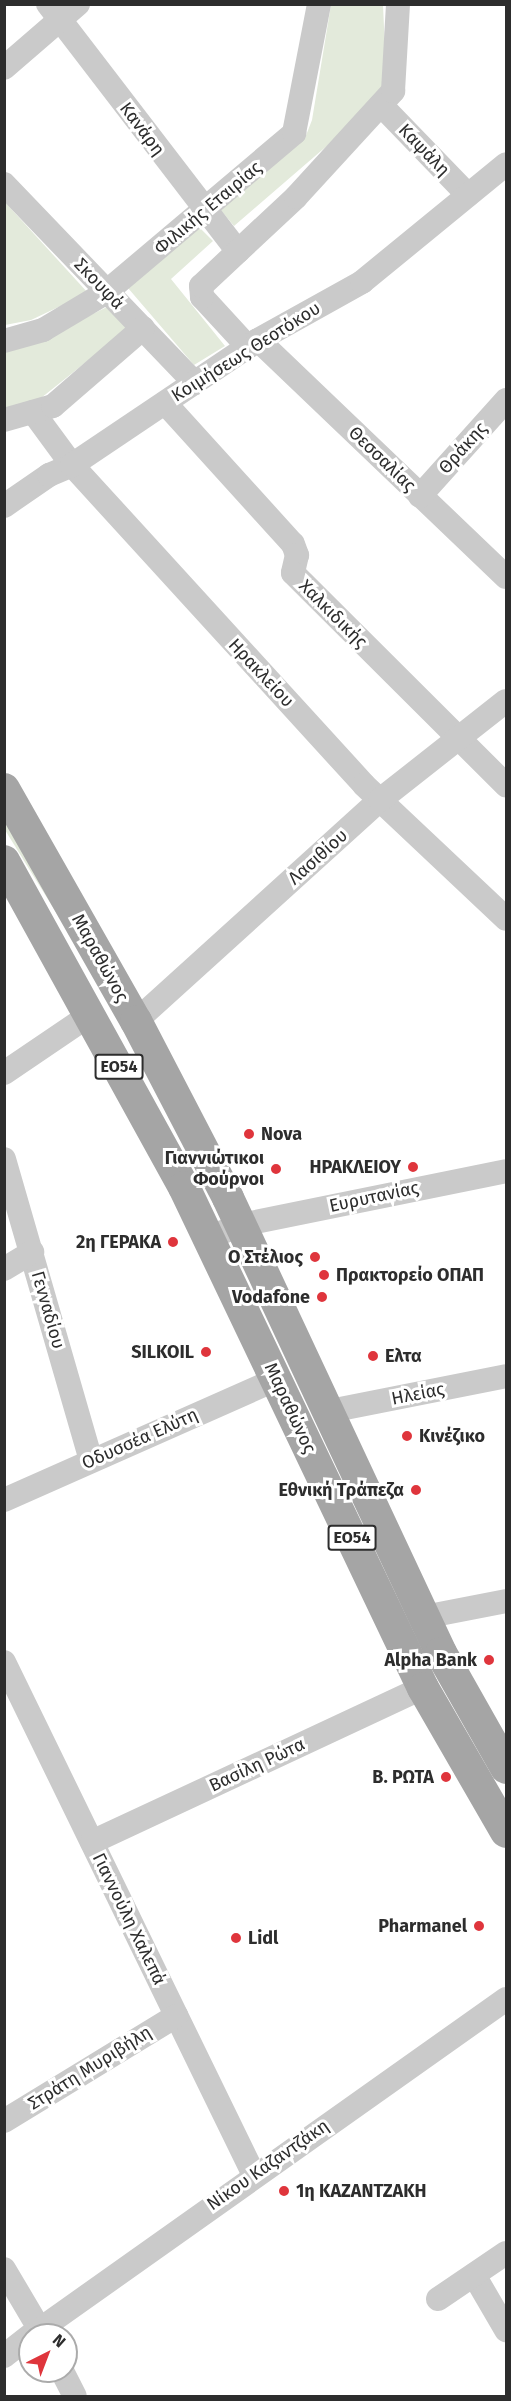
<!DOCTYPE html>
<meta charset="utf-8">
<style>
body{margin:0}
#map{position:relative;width:511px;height:2401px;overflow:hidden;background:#fff;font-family:"Fira Sans",sans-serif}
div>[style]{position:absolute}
.green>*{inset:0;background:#e3eadb}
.minor>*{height:24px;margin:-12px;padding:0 12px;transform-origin:12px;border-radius:12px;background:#cacaca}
.major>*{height:32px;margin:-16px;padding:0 16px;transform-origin:16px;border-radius:16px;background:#a5a5a5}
.dots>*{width:16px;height:16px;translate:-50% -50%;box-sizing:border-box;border:3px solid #fff;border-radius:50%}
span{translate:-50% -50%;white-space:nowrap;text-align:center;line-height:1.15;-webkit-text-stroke:6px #fff;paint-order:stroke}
.shield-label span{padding:2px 4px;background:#fff;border:2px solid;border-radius:4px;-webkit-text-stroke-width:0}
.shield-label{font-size:16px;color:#2d2d2d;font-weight:700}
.street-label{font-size:18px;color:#2d2d2d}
.poi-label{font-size:18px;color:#2d2d2d;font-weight:700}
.left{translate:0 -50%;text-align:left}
.right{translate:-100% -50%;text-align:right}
.frame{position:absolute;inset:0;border:6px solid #2d2d2d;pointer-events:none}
.north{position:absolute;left:18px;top:2323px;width:60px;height:60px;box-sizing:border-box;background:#fff;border:2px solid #ababab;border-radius:50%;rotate:42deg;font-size:16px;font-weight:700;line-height:24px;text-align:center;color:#2d2d2d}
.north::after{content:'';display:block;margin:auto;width:21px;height:27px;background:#df353c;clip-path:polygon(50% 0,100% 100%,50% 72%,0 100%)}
</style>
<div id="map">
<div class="green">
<div style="clip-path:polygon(331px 5px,383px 5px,387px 94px,234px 226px,220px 209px,305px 138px,312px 120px)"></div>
<div style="clip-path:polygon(4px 201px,88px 293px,31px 320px,5px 325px)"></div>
<div style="clip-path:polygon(199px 227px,213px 241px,171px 279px,225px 346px,194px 365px,128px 288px)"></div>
<div style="clip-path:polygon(111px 305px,130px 327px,41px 398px,5px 408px,5px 350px,46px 337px)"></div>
<div style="clip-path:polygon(4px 819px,62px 922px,5px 830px)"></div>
</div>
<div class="minor">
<div style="left:48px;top:4px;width:312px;rotate:52.5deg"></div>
<div style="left:4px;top:68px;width:98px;rotate:-40.9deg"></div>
<div style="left:381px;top:105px;width:125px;rotate:46deg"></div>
<div style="left:4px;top:184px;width:276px;rotate:46.2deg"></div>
<div style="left:258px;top:340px;width:343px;rotate:43.7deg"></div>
<div style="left:4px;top:341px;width:41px;rotate:-15.8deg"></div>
<div style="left:43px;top:330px;width:72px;rotate:-30.8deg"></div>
<div style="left:105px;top:293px;width:248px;rotate:-40.2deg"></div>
<div style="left:294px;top:133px;width:131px;rotate:-79deg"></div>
<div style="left:248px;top:347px;width:68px;rotate:-132.6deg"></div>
<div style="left:202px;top:297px;width:11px;rotate:-95deg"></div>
<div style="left:201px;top:286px;width:130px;rotate:-43.1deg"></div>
<div style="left:296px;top:197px;width:144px;rotate:-47.5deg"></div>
<div style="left:393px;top:91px;width:87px;rotate:-86.7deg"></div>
<div style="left:165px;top:403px;width:190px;rotate:47.8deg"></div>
<div style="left:293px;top:544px;width:12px;rotate:70deg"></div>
<div style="left:297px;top:555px;width:18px;rotate:103deg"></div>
<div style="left:293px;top:573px;width:301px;rotate:44.9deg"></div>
<div style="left:33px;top:412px;width:66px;rotate:53.7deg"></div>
<div style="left:72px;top:465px;width:433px;rotate:47.6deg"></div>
<div style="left:364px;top:785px;width:195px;rotate:43.3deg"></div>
<div style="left:4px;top:420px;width:51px;rotate:-15.9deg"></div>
<div style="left:53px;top:406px;width:119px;rotate:-40.9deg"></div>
<div style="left:420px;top:496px;width:129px;rotate:-48.1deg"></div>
<div style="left:4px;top:506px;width:55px;rotate:-34.6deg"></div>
<div style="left:49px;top:475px;width:25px;rotate:-23deg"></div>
<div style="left:72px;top:465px;width:224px;rotate:-33.9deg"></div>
<div style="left:258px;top:340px;width:119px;rotate:-29.1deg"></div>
<div style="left:362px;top:282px;width:186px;rotate:-39.3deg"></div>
<div style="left:136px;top:1021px;width:329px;rotate:-42.2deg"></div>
<div style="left:380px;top:800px;width:160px;rotate:-38.2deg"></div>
<div style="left:4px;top:1073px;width:105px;rotate:-34.1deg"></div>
<div style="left:4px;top:1159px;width:314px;rotate:73.9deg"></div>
<div style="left:208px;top:1238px;width:35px;rotate:-22deg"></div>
<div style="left:241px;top:1225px;width:270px;rotate:-11.5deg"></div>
<div style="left:4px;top:1269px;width:33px;rotate:-31deg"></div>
<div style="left:330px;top:1411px;width:179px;rotate:-11.2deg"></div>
<div style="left:4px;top:1500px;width:299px;rotate:-23.9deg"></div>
<div style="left:424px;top:1617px;width:84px;rotate:-11deg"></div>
<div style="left:4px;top:1662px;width:571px;rotate:64.02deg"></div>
<div style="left:92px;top:1842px;width:365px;rotate:-25deg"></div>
<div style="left:4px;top:2121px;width:202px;rotate:-31.4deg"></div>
<div style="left:4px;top:2269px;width:77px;rotate:59.4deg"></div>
<div style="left:474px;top:2275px;width:64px;rotate:59.8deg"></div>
<div style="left:438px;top:2299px;width:82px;rotate:-34.1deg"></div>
<div style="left:32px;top:2335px;width:581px;rotate:-35.33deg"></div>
<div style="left:4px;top:2356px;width:33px;rotate:-38deg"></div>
<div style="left:62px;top:2371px;width:28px;rotate:63deg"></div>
</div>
<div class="major">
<div style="left:4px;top:789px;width:267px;rotate:60.4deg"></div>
<div style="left:136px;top:1021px;width:199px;rotate:62.5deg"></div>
<div style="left:228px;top:1198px;width:502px;rotate:64.91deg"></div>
<div style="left:441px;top:1653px;width:132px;rotate:60.5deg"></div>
<div style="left:4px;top:861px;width:372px;rotate:61.1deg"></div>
<div style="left:184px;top:1187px;width:555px;rotate:64.5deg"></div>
<div style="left:423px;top:1688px;width:166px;rotate:60deg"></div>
</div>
<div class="dots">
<div style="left:249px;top:1134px;background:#df353c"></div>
<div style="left:413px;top:1167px;background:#df353c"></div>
<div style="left:276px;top:1169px;background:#df353c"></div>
<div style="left:173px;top:1242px;background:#df353c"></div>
<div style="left:315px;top:1257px;background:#df353c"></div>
<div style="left:324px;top:1275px;background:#df353c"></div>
<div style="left:322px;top:1297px;background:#df353c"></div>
<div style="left:206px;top:1352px;background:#df353c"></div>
<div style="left:373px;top:1356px;background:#df353c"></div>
<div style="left:407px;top:1436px;background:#df353c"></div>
<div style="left:416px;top:1490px;background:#df353c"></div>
<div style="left:489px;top:1660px;background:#df353c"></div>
<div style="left:446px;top:1777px;background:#df353c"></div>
<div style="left:479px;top:1926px;background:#df353c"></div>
<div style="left:236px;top:1938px;background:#df353c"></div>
<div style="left:284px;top:2191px;background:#df353c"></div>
</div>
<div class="shield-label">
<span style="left:119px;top:1067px">ΕΟ54</span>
<span style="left:352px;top:1538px">ΕΟ54</span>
</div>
<div class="street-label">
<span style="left:142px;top:129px;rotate:53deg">Κανάρη</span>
<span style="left:424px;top:150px;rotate:46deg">Καψάλη</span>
<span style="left:208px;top:208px;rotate:-40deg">Φιλικής Εταιρίας</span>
<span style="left:99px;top:284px;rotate:46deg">Σκουφά</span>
<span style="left:246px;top:352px;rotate:-32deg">Κοιμήσεως Θεοτόκου</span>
<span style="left:463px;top:448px;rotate:-48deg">Θράκης</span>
<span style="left:382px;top:459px;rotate:44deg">Θεσσαλίας</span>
<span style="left:333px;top:614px;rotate:45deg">Χαλκιδικής</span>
<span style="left:261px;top:673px;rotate:47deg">Ηρακλείου</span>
<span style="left:318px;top:857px;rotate:-42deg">Λασιθίου</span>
<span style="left:100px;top:958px;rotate:61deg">Μαραθώνος</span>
<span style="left:374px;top:1197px;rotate:-12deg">Ευρυτανίας</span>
<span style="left:48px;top:1310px;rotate:74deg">Γενναδίου</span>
<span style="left:418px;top:1394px;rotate:-11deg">Ηλείας</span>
<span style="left:290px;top:1408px;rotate:65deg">Μαραθώνος</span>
<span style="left:140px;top:1439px;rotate:-24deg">Οδυσσέα Ελύτη</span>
<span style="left:257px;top:1765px;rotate:-25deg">Βασίλη Ρώτα</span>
<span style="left:129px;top:1919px;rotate:64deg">Γιαννούλη Χαλεπά</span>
<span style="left:90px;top:2068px;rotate:-32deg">Στράτη Μυριβήλη</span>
<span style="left:268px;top:2165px;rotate:-35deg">Νίκου Καζαντζάκη</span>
</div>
<div class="poi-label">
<span class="left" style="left:261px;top:1134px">Nova</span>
<span class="right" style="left:264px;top:1169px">Γιαννιώτικοι<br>Φούρνοι</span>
<span class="right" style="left:401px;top:1167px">ΗΡΑΚΛΕΙΟΥ</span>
<span class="right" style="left:161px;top:1242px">2η ΓΕΡΑΚΑ</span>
<span class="right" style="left:303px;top:1257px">Ο Στέλιος</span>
<span class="left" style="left:336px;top:1275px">Πρακτορείο ΟΠΑΠ</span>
<span class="right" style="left:310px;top:1297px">Vodafone</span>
<span class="right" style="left:194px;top:1352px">SILKOIL</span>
<span class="left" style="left:385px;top:1356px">Ελτα</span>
<span class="left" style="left:419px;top:1436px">Κινέζικο</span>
<span class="right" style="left:404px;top:1490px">Εθνική Τράπεζα</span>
<span class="right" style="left:477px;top:1660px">Alpha Bank</span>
<span class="right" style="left:434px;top:1777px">Β. ΡΩΤΑ</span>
<span class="right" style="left:467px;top:1926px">Pharmanel</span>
<span class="left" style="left:248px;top:1938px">Lidl</span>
<span class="left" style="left:296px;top:2191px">1η ΚΑΖΑΝΤΖΑΚΗ</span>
</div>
<div class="frame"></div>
<div class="north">N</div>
</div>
